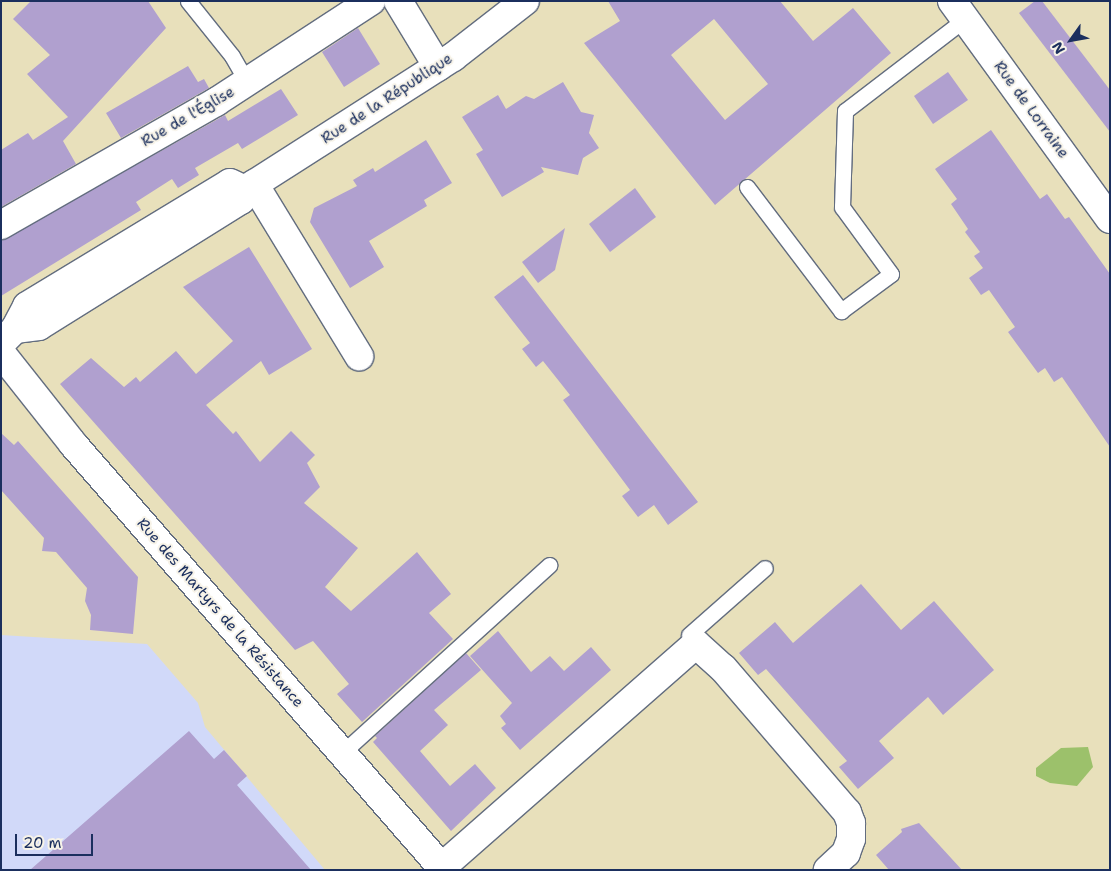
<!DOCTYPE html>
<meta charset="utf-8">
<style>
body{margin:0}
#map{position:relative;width:1111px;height:871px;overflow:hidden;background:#e8e0bb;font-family:"Shantell Sans",sans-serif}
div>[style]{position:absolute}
.built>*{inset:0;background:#d1d9f9}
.green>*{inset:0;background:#9cc16b}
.building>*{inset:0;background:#b0a0cf}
.roads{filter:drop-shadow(1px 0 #636d7f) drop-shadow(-1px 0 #636d7f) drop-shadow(0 1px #636d7f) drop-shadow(0 -1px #636d7f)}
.service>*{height:15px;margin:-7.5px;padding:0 7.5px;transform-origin:7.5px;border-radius:7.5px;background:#fff}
.minor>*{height:28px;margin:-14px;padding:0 14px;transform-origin:14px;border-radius:14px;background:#fff}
.tertiary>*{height:28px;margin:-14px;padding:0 14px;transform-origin:14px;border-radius:14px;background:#fff}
.primary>*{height:28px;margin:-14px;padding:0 14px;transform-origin:14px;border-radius:14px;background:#fff}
span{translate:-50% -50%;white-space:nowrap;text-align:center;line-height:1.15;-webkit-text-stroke:4px #f7f3e8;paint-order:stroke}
.street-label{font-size:15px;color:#1b2f5e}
.frame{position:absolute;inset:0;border:2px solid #1b2f5e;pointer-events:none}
.north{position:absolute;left:1046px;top:15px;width:50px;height:50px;-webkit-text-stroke:4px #f7f3e8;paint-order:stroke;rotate:238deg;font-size:14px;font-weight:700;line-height:20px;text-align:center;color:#1b2f5e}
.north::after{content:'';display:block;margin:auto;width:18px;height:22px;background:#1b2f5e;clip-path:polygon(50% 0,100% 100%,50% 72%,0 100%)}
.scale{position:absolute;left:15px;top:834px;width:78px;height:22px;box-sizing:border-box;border:2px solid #1b2f5e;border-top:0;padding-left:6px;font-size:15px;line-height:18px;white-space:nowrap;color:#1b2f5e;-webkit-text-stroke:4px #f7f3e8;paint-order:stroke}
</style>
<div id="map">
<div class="built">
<div style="clip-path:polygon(1px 635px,147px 644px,198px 703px,205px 727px,325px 870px,1px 870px)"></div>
</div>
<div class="green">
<div style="clip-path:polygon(1088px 747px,1093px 767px,1077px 786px,1050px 783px,1036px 776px,1036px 768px,1061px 748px)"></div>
</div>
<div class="building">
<div style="clip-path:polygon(31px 1px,148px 1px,166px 28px,63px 141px,76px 164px,1px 207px,1px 150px,28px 133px,33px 140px,68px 117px,27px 74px,50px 55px,13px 19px)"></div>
<div style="clip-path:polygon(evenodd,608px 1px,780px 1px,813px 41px,853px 8px,891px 53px,715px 205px,584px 43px,620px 21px,608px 1px,714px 19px,768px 84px,725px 120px,671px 55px,714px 19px)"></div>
<div style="clip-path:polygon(1035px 1px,1042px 1px,1110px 90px,1110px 132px,1019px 13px)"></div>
<div style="clip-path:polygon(358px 28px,380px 64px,344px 87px,322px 52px)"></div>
<div style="clip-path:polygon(188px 66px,198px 82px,204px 79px,209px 88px,121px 138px,106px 113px)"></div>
<div style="clip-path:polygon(948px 72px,968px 100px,933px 124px,914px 96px)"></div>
<div style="clip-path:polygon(563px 82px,581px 112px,594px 115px,589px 133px,599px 148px,583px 158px,578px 175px,541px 167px,544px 172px,502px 197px,476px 154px,483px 150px,462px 117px,498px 95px,506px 109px,526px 96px,534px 99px)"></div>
<div style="clip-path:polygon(281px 89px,298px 115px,242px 149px,238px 143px,195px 168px,199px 175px,178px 188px,172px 179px,136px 202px,141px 210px,1px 296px,1px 241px,225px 115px,228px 121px)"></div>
<div style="clip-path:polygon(991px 130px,1040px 199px,1047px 194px,1065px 219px,1069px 217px,1110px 274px,1110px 447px,1062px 377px,1054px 382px,1045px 368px,1038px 373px,1008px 332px,1015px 327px,989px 290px,981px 295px,969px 278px,983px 268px,974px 256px,980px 252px,965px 232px,968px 229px,951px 204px,957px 199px,935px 169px)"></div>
<div style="clip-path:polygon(426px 140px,452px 183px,424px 200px,427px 206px,369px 241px,384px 267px,350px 288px,310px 222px,314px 208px,357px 186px,353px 180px,373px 168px,375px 172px)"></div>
<div style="clip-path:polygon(635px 188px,656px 217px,610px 252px,589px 224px)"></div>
<div style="clip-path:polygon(565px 228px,555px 270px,538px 283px,522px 262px)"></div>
<div style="clip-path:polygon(249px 247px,312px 349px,269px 375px,261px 361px,206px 405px,233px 434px,236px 431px,260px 462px,291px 431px,315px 455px,307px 463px,320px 487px,304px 503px,358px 548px,325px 587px,351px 611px,417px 552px,451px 594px,429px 613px,453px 639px,362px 722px,337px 694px,349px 684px,313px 641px,295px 650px,60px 384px,91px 358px,124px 387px,136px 377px,140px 382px,176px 351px,196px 374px,233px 341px,183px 287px)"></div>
<div style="clip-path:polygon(523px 275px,698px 502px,668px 525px,654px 505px,638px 517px,622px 496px,630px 490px,563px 400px,570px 395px,543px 361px,536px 367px,522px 349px,530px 343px,494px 297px)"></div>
<div style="clip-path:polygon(1px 433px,14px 445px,18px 441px,138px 577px,133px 634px,90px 630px,91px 615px,85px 601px,87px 588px,56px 552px,42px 551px,44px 538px,1px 490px)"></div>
<div style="clip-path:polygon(861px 584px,901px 630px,934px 601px,994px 670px,943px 715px,928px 697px,879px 741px,894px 758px,858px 789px,839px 767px,847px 761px,766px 669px,758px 675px,739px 653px,775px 622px,793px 643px)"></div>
<div style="clip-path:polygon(498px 631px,531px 672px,550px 656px,564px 671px,591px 647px,611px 670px,520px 750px,501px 728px,506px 724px,500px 716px,512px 703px,470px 656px)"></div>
<div style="clip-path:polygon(466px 653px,481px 670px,434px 710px,448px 725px,420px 751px,450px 786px,475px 764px,496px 788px,451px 831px,373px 742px,377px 738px,375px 736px)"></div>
<div style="clip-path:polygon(189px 731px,214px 759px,224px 750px,247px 776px,237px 785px,311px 870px,30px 870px)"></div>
<div style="clip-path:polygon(919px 823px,962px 870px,889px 870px,876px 855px,902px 832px,901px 829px)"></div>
</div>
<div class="roads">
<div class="service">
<div style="left:188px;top:1px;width:70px;rotate:51.3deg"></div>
<div style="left:232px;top:56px;width:30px;rotate:60deg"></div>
<div style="left:747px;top:187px;width:156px;rotate:52.8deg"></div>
<div style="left:841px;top:311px;width:62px;rotate:-36.5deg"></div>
<div style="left:891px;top:274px;width:83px;rotate:-126.2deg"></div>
<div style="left:842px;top:207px;width:96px;rotate:-88.2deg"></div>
<div style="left:845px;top:111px;width:151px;rotate:-37.5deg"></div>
<div style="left:689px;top:635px;width:101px;rotate:-41.4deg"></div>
<div style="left:342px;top:753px;width:280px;rotate:-42.2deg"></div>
</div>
<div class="minor">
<div style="left:398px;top:1px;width:77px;rotate:58.8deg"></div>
<div style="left:952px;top:1px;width:269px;rotate:54.1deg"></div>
<div style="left:254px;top:184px;width:202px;rotate:58.6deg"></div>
<div style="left:1px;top:225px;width:248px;rotate:-29.8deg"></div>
<div style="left:216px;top:102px;width:185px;rotate:-33.1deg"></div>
<div style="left:442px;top:867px;width:338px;rotate:-41.3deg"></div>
<div style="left:696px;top:644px;width:36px;rotate:42deg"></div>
<div style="left:723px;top:668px;width:190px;rotate:49.3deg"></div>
<div style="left:847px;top:812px;width:12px;rotate:70deg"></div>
<div style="left:851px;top:823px;width:16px;rotate:90deg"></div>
<div style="left:851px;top:839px;width:15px;rotate:110deg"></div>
<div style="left:846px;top:853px;width:25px;rotate:137deg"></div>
</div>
<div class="tertiary">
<div style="left:15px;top:329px;width:24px;rotate:-7deg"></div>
<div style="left:39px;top:326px;width:238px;rotate:-32deg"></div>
<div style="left:241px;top:200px;width:11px;rotate:-68deg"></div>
<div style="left:245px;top:190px;width:247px;rotate:-32.6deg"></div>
<div style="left:453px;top:57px;width:91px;rotate:-37.9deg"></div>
<div style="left:5px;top:339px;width:14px;rotate:-45deg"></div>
<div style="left:15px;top:329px;width:26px;rotate:-62deg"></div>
<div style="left:27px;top:306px;width:237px;rotate:-31.2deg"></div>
<div style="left:230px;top:183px;width:17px;rotate:25deg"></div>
</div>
<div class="primary">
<div style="left:1px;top:353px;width:116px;rotate:51.6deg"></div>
<div style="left:73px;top:444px;width:565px;rotate:48.95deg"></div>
</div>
</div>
<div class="street-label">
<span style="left:387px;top:99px;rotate:-33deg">Rue de la République</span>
<span style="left:1031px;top:110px;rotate:54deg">Rue de Lorraine</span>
<span style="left:188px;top:117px;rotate:-30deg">Rue de l'Église</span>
<span style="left:220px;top:613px;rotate:49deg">Rue des Martyrs de la Résistance</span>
</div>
<div class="frame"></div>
<div class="north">N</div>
<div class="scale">20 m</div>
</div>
